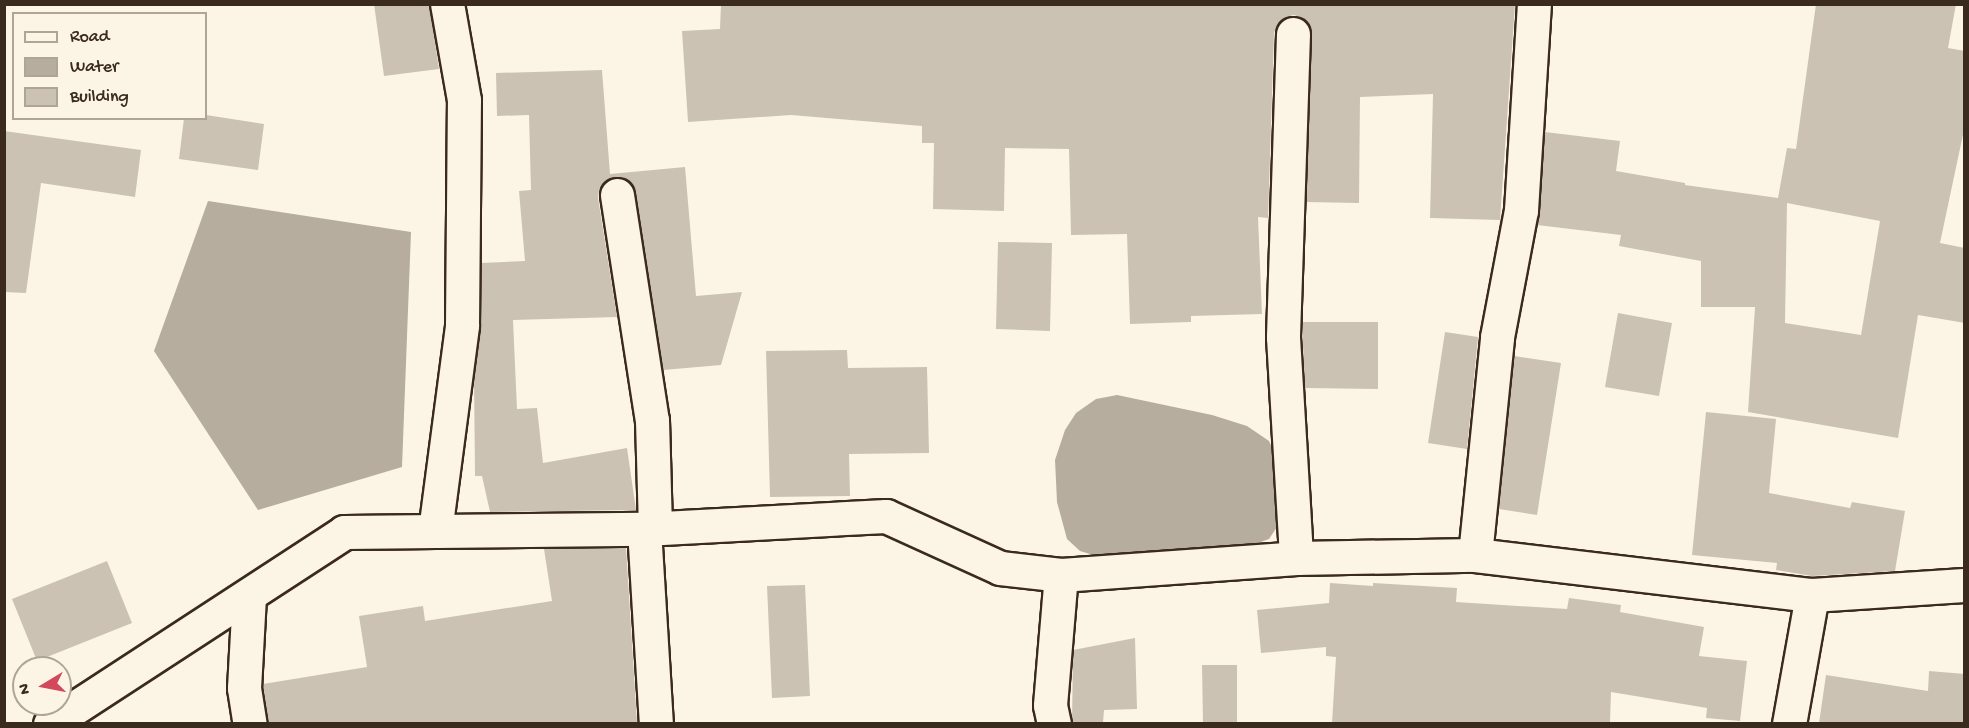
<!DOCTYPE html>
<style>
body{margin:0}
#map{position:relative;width:1969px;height:728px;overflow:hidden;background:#fcf5e5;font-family:"Gochi Hand",sans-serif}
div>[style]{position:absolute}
.water>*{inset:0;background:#b7ad9e}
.building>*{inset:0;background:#ccc2b3}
.roads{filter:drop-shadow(2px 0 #3b2a1e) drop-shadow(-2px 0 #3b2a1e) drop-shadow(0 2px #3b2a1e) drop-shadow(0 -2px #3b2a1e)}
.minor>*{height:33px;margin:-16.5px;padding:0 16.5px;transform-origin:16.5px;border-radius:16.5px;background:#fcf5e5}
span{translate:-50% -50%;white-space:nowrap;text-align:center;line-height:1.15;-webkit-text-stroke:4.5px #fcf5e5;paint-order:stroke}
.frame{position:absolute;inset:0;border:6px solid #3b2a1e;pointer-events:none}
.legend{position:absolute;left:12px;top:12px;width:195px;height:108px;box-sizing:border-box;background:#fcf5e5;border:2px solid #afa495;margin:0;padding:8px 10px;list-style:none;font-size:18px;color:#3b2a1e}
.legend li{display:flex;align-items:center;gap:12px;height:30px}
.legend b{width:30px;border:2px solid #afa495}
.north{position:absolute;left:12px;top:656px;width:60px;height:60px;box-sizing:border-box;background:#fcf5e5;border:2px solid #afa495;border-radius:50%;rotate:260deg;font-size:16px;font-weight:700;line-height:24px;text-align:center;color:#3b2a1e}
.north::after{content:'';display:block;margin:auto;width:21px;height:27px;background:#d1495b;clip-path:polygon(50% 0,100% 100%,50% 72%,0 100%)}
</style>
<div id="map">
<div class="water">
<div style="clip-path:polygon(208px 201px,411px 232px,402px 467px,258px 510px,154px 351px)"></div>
<div style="clip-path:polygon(1117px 395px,1212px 415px,1247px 426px,1269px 441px,1278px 461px,1281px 521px,1269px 539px,1255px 544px,1229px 548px,1100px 557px,1080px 551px,1067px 539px,1057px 502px,1055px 460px,1065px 430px,1076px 413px,1096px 399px)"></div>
</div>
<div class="building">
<div style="clip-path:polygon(374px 4px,429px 4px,439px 69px,384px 76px)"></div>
<div style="clip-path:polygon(721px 4px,1515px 4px,1500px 220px,1430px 218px,1433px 94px,1360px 97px,1359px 203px,1306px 202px,1312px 34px,1309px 25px,1303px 18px,1294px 15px,1285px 17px,1277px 24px,1274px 33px,1268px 218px,1258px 217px,1262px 314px,1191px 316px,1191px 322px,1130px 324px,1127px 234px,1071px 235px,1069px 149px,1005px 148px,1004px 211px,933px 209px,934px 143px,922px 143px,922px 126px,791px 115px,688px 122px,682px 31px,720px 29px)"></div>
<div style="clip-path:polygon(evenodd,1816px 4px,1956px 4px,1948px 48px,1965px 51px,1965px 125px,1940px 243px,1965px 248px,1965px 323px,1918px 315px,1898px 438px,1748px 412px,1755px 307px,1701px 307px,1701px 261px,1619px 246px,1621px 235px,1537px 225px,1545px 132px,1620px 141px,1616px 171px,1685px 183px,1685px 185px,1778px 198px,1787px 148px,1796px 149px,1816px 4px,1787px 203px,1880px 221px,1861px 335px,1785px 323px,1787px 203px)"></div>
<div style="clip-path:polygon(602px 70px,610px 174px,685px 167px,696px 296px,742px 292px,721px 365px,663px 370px,635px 192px,631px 183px,623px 177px,614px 177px,605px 181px,599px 189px,598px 198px,617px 317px,513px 320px,517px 409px,537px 408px,543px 463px,627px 448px,636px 510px,490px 512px,482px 476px,475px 476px,474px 376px,481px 325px,481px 263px,525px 261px,519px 191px,531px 190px,529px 115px,497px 116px,496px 73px)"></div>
<div style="clip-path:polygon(206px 115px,264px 124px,258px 170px,179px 159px,184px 118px,206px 118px)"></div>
<div style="clip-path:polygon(4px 131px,141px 150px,135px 197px,41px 183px,26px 293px,4px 292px)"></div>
<div style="clip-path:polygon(998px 242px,1052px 243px,1050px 331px,996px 329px)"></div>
<div style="clip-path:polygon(1618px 313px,1672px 323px,1659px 396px,1605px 387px)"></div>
<div style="clip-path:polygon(1302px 322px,1378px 322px,1378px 389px,1305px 388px)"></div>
<div style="clip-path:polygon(1445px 332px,1478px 337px,1467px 449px,1428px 443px)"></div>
<div style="clip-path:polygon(847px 350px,848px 368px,927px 367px,929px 453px,849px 454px,850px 496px,770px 497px,766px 351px)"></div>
<div style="clip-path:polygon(1514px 356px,1561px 363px,1537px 515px,1499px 509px)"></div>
<div style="clip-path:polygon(1706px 412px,1776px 419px,1769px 493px,1850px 508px,1852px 502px,1905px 511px,1895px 571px,1812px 576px,1776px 570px,1777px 563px,1692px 555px)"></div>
<div style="clip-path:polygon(626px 548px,637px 723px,269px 723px,263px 684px,367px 667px,359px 616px,423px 606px,425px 621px,552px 601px,544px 549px)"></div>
<div style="clip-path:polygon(107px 561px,132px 623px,37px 661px,12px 599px)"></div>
<div style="clip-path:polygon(1330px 583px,1373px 586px,1373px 583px,1457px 588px,1456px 602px,1567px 609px,1569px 598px,1621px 605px,1620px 612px,1704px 627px,1699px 656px,1747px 661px,1740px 721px,1706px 718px,1707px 708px,1611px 692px,1610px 723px,1332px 723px,1336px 657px,1326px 656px,1326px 647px,1261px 653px,1257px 610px,1329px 603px)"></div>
<div style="clip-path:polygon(805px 585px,810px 696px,772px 698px,767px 586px)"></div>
<div style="clip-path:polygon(1135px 638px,1137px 709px,1104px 710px,1103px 723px,1072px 723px,1073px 650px)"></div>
<div style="clip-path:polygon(1202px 665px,1237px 665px,1237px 723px,1203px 723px)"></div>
<div style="clip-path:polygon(1929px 671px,1965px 674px,1965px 723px,1819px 723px,1826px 675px,1928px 691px)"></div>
</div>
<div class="roads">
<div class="minor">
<div style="left:1293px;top:34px;width:303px;rotate:91.9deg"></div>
<div style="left:1283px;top:337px;width:221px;rotate:86.6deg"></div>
<div style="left:617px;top:195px;width:228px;rotate:81.2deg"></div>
<div style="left:652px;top:420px;width:109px;rotate:88.4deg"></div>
<div style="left:644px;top:529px;width:195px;rotate:86.5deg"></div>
<div style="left:435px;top:531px;width:208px;rotate:-82.5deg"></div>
<div style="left:462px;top:325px;width:225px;rotate:-89.5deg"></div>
<div style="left:464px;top:100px;width:97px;rotate:-100deg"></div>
<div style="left:1475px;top:555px;width:219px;rotate:-84.2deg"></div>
<div style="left:1497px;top:337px;width:129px;rotate:-79.3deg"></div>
<div style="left:1521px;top:210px;width:206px;rotate:-86.4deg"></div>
<div style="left:249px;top:596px;width:92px;rotate:93.1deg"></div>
<div style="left:244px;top:688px;width:36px;rotate:81deg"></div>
<div style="left:50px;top:724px;width:351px;rotate:-33.1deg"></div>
<div style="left:344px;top:532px;width:300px;rotate:-0.6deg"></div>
<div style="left:644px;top:529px;width:242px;rotate:-3.1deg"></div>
<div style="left:886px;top:516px;width:125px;rotate:24.5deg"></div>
<div style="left:1000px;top:568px;width:61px;rotate:6.5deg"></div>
<div style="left:1061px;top:575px;width:236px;rotate:-4.1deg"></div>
<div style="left:1296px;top:558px;width:179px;rotate:-1deg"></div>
<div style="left:1475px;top:555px;width:339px;rotate:6.8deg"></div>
<div style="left:1812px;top:595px;width:152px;rotate:-3.8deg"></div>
<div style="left:1054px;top:724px;width:19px;rotate:-102deg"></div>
<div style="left:1050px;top:705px;width:130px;rotate:-85.2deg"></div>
<div style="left:1789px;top:724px;width:131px;rotate:-79.9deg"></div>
</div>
</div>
<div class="frame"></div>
<ul class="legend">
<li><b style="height:8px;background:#fcf5e5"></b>Road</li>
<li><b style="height:16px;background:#b7ad9e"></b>Water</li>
<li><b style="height:16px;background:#ccc2b3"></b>Building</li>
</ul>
<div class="north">N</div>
</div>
